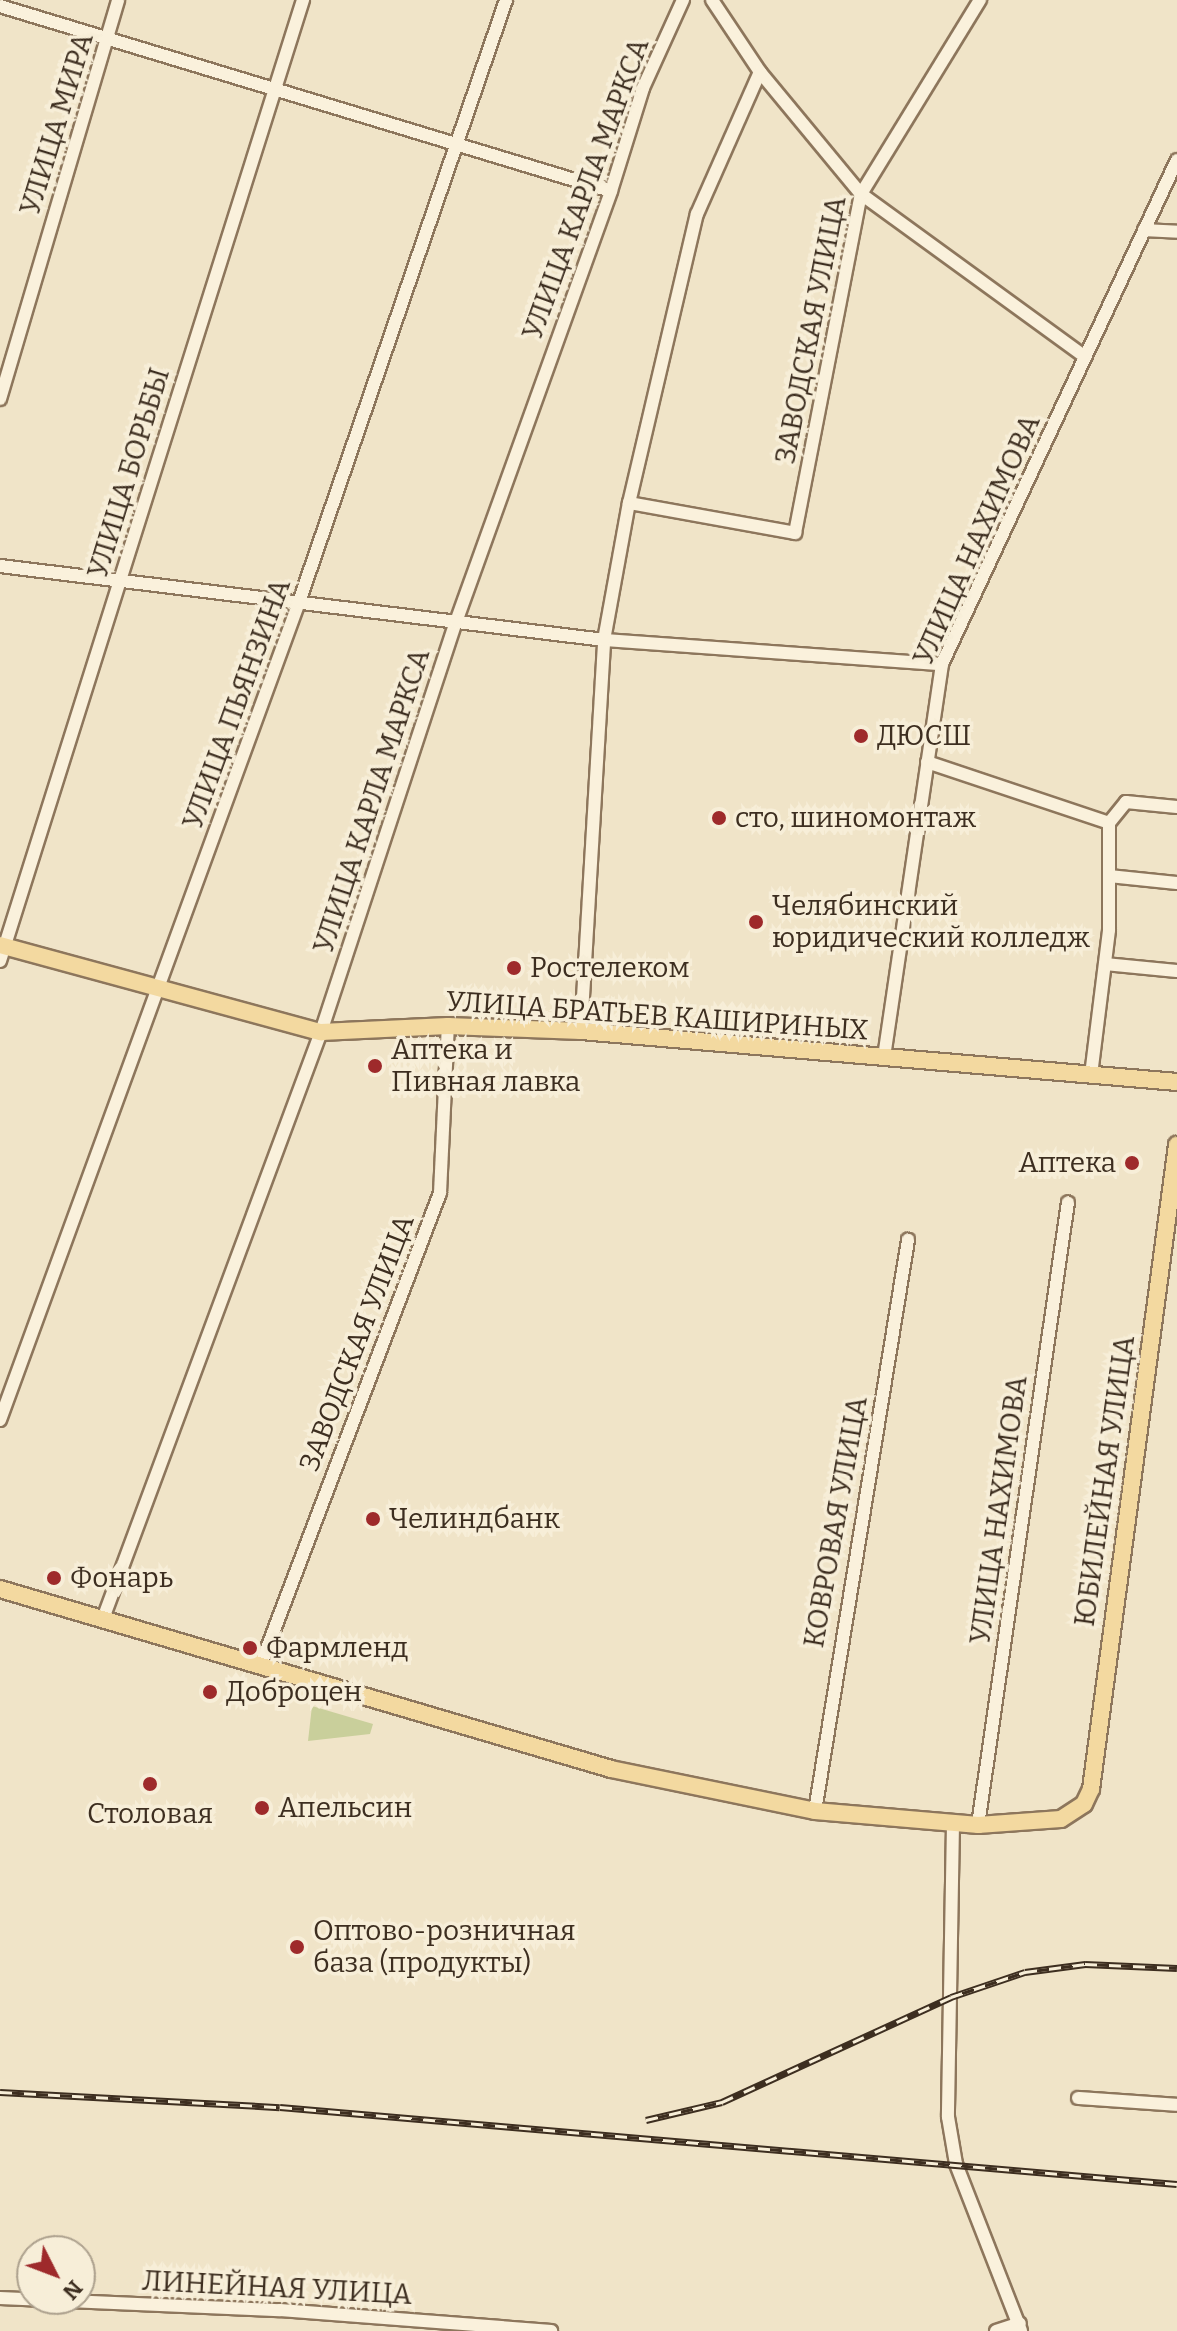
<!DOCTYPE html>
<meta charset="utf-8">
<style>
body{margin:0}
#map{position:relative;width:1177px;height:2331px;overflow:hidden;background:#f0e4c8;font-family:Bitter,serif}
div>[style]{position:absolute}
.green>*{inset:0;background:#c9cf9b}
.roads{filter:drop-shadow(2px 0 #8d765c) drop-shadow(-2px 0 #8d765c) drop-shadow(0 2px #8d765c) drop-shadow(0 -2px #8d765c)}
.minor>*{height:12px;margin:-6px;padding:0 6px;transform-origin:6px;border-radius:6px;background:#faf1dc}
.major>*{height:16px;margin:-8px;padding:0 8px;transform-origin:8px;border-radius:8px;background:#f3d9a0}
.rail>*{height:7px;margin-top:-3.5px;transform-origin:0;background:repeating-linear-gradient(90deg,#f7eed8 0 12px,#3d2e20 0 24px);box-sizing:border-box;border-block:2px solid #3d2e20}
.dots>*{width:22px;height:22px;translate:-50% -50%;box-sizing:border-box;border:4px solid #f7eed8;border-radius:50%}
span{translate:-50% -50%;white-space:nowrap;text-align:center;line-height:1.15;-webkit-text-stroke:7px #f7eed8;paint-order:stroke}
.street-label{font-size:28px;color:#3d2e20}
.poi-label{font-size:28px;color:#3d2e20}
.left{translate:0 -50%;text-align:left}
.right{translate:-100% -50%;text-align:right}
.north{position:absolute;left:16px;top:2235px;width:80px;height:80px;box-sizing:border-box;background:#f7eed8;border:2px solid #ada18e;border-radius:50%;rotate:132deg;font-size:22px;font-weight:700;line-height:32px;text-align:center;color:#3d2e20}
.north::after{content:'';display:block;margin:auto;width:28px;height:36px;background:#9e2a2b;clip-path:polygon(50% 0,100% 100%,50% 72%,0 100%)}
</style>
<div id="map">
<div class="green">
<div style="clip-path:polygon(312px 1706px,373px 1724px,370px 1734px,308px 1741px)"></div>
</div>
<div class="roads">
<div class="minor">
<div style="left:712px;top:0;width:87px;rotate:56.3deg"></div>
<div style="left:760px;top:72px;width:158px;rotate:50.4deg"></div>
<div style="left:861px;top:194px;width:277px;rotate:36deg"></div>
<div style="left:0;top:6px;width:638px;rotate:16.85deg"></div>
<div style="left:1144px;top:230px;width:33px;rotate:3deg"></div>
<div style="left:0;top:399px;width:416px;rotate:-73.5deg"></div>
<div style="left:629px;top:503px;width:169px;rotate:10.2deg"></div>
<div style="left:795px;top:533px;width:345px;rotate:-79deg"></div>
<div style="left:861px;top:194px;width:228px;rotate:-58.5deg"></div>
<div style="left:0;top:566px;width:609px;rotate:6.98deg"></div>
<div style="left:604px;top:640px;width:339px;rotate:4.1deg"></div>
<div style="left:927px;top:762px;width:192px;rotate:18.5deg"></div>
<div style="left:1109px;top:823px;width:27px;rotate:-51deg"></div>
<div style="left:1126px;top:802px;width:51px;rotate:5.6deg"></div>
<div style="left:1109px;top:876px;width:68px;rotate:5.9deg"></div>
<div style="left:0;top:961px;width:1008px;rotate:-72.5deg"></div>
<div style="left:1105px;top:964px;width:72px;rotate:5.6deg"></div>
<div style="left:581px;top:1031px;width:392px;rotate:-86.6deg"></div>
<div style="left:604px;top:640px;width:139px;rotate:-79.7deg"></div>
<div style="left:629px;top:503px;width:297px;rotate:-76.8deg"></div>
<div style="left:697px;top:214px;width:155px;rotate:-66.1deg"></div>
<div style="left:884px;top:1057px;width:397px;rotate:-81.6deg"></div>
<div style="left:942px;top:664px;width:556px;rotate:-65deg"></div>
<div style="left:1091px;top:1075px;width:146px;rotate:-82.9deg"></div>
<div style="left:1109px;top:930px;width:107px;rotate:-90deg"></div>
<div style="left:0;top:1420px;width:871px;rotate:-69.92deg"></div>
<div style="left:299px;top:602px;width:637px;rotate:-71.02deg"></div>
<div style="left:104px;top:1616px;width:623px;rotate:-69.62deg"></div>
<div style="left:321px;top:1032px;width:432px;rotate:-71.8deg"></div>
<div style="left:456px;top:622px;width:458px;rotate:-70.2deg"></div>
<div style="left:611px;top:191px;width:108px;rotate:-72.7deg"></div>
<div style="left:643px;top:88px;width:97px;rotate:-65.6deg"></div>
<div style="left:260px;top:1667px;width:507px;rotate:-69.21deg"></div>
<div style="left:440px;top:1193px;width:167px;rotate:-87.3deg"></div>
<div style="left:815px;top:1811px;width:579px;rotate:-80.75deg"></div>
<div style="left:953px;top:1824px;width:293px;rotate:91deg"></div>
<div style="left:948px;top:2117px;width:48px;rotate:80.3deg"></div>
<div style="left:956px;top:2164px;width:179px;rotate:68.7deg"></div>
<div style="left:978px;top:1825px;width:629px;rotate:-81.78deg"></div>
<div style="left:1078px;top:2098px;width:99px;rotate:4deg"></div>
<div style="left:0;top:2298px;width:280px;rotate:2.5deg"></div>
<div style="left:280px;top:2310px;width:272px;rotate:4.4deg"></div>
<div style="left:996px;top:2331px;width:25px;rotate:-18deg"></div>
</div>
<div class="major">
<div style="left:0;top:945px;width:333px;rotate:15.2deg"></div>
<div style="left:321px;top:1032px;width:127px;rotate:-2.7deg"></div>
<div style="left:448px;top:1026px;width:133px;rotate:2.2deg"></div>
<div style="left:581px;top:1031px;width:598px;rotate:4.89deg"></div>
<div style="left:0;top:1589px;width:637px;rotate:16.41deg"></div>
<div style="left:611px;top:1769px;width:208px;rotate:11.6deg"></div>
<div style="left:815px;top:1811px;width:164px;rotate:4.9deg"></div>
<div style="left:978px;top:1825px;width:83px;rotate:-4.1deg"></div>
<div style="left:1061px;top:1819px;width:27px;rotate:-33deg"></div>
<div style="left:1084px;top:1804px;width:17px;rotate:-65deg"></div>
<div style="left:1091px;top:1789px;width:650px;rotate:-82.39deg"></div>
</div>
</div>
<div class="rail">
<div style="left:0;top:2092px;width:280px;rotate:3.1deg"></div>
<div style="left:280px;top:2107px;width:900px;rotate:4.91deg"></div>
<div style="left:646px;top:2120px;width:78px;rotate:-13.3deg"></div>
<div style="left:722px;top:2102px;width:252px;rotate:-24.6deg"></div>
<div style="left:951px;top:1997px;width:78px;rotate:-18.7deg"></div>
<div style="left:1025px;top:1972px;width:61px;rotate:-7.6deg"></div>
<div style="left:1085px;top:1964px;width:92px;rotate:2.5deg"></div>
</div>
<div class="dots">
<div style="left:861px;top:736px;background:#9e2a2b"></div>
<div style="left:719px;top:818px;background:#9e2a2b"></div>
<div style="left:756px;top:922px;background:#9e2a2b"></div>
<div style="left:514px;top:968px;background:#9e2a2b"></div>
<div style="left:375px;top:1066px;background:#9e2a2b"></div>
<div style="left:1132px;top:1163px;background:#9e2a2b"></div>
<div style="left:373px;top:1519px;background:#9e2a2b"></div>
<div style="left:54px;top:1578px;background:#9e2a2b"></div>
<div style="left:250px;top:1648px;background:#9e2a2b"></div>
<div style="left:210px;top:1692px;background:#9e2a2b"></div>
<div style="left:150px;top:1784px;background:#9e2a2b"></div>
<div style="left:262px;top:1808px;background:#9e2a2b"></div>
<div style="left:297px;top:1947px;background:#9e2a2b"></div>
</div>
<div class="street-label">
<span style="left:57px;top:124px;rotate:-73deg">УЛИЦА МИРА</span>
<span style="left:586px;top:189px;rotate:-70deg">УЛИЦА КАРЛА МАРКСА</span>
<span style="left:811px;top:330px;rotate:-79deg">ЗАВОДСКАЯ УЛИЦА</span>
<span style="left:129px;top:473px;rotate:-73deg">УЛИЦА БОРЬБЫ</span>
<span style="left:977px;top:540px;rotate:-66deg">УЛИЦА НАХИМОВА</span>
<span style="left:237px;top:704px;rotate:-70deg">УЛИЦА ПЬЯНЗИНА</span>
<span style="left:372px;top:801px;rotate:-72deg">УЛИЦА КАРЛА МАРКСА</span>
<span style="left:657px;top:1016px;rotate:4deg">УЛИЦА БРАТЬЕВ КАШИРИНЫХ</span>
<span style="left:357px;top:1343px;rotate:-69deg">ЗАВОДСКАЯ УЛИЦА</span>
<span style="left:1105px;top:1481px;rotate:-82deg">ЮБИЛЕЙНАЯ УЛИЦА</span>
<span style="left:999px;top:1510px;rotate:-82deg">УЛИЦА НАХИМОВА</span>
<span style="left:836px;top:1522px;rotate:-80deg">КОВРОВАЯ УЛИЦА</span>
<span style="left:277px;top:2288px;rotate:3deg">ЛИНЕЙНАЯ УЛИЦА</span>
</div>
<div class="poi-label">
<span class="left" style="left:877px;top:736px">ДЮСШ</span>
<span class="left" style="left:735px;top:818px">сто, шиномонтаж</span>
<span class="left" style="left:772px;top:922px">Челябинский<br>юридический колледж</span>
<span class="left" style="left:530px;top:968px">Ростелеком</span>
<span class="left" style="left:391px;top:1066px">Аптека и<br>Пивная лавка</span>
<span class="right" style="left:1116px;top:1163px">Аптека</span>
<span class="left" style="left:389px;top:1519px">Челиндбанк</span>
<span class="left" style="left:70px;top:1578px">Фонарь</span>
<span class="left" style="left:266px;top:1648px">Фармленд</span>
<span class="left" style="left:226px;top:1692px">Доброцен</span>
<span class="left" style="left:278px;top:1808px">Апельсин</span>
<span style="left:150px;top:1814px">Столовая</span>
<span class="left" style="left:313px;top:1947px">Оптово-розничная<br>база (продукты)</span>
</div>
<div class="north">N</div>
</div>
